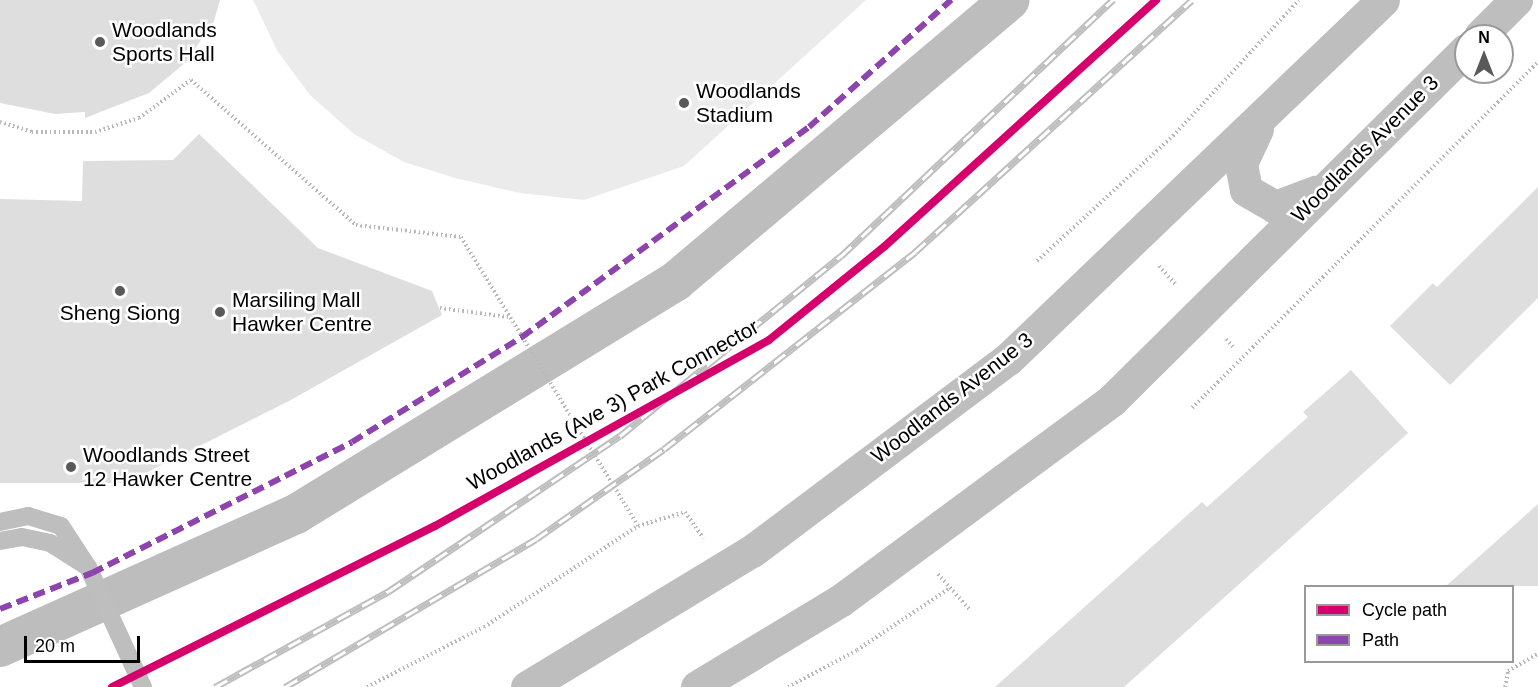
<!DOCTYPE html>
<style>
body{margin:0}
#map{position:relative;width:1538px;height:687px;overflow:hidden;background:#fff;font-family:Arial,sans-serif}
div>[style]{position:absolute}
.green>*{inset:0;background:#ebebeb}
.canal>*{height:40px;margin:-20px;padding:0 20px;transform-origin:20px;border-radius:20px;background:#bdbdbd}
.building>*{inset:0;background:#dedede}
.path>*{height:4px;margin-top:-2px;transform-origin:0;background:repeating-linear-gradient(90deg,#b9b9b9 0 1.5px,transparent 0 4.5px)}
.lane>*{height:18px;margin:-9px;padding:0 9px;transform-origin:9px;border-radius:9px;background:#bebebe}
.primary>*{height:33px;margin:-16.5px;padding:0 16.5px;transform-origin:16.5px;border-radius:16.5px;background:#bebebe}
.rail>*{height:7px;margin-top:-3.5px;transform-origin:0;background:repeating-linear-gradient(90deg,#fff 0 14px,#bebebe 0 28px);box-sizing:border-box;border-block:2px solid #bebebe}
.quiet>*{height:6px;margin-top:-3px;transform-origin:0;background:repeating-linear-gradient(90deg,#8e44ad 0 12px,transparent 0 18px)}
.cycleway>*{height:8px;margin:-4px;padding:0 4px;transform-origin:4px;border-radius:4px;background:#d6006c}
.dots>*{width:16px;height:16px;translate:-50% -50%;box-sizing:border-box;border:3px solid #fff;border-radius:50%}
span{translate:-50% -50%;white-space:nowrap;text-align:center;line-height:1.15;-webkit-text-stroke:5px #fff;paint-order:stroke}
.poi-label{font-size:21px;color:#000}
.left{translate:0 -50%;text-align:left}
.street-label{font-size:21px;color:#000}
.legend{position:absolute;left:1304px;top:585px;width:210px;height:78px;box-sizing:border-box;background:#fff;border:2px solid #999;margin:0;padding:8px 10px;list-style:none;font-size:18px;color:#000}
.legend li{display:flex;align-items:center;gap:12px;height:30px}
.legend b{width:30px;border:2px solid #999}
.north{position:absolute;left:1454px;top:24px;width:60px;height:60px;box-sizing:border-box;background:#fff;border:2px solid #999;border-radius:50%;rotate:0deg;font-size:16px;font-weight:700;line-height:24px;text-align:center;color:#000}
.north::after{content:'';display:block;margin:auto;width:21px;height:27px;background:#595959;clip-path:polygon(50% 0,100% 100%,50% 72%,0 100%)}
.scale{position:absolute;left:24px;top:636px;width:116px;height:27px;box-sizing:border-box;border:3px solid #000;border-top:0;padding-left:8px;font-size:18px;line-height:21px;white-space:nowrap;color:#000;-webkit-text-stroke:4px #fff;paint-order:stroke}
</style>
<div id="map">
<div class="green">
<div style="clip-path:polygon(253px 0,866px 0,684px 166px,584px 200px,520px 193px,455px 178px,404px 162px,354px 134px,310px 95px,278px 52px)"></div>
</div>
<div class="canal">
<div style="left:0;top:647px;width:325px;rotate:-24.2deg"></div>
<div style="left:296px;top:514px;width:446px;rotate:-31.5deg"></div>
<div style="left:676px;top:281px;width:436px;rotate:-40.1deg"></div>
</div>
<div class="building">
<div style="clip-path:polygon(0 0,220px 0,214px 21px,186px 62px,149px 93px,85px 118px,85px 112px,55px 114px,0 103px)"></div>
<div style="clip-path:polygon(199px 134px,318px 248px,432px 291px,442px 315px,289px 401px,126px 483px,0 483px,0 199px,82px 201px,83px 161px,173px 160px)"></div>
<div style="clip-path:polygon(1538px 187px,1538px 298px,1450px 385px,1390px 326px,1433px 283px,1437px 287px)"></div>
<div style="clip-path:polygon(1351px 370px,1408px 433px,1124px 687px,995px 687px,1202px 502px,1207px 507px,1308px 417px,1303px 412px)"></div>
<div style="clip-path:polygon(1538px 504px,1538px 586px,1446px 586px)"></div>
</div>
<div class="path">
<div style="left:0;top:122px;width:34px;rotate:17deg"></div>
<div style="left:32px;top:132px;width:63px"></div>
<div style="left:95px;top:132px;width:46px;rotate:-17.7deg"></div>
<div style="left:139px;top:118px;width:64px;rotate:-36.2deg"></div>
<div style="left:191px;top:80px;width:220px;rotate:41.3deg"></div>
<div style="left:356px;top:225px;width:106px;rotate:6.5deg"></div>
<div style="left:461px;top:237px;width:339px;rotate:58.5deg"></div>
<div style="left:638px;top:526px;width:49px;rotate:-16.6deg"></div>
<div style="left:685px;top:512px;width:32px;rotate:55deg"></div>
<div style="left:1037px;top:261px;width:185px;rotate:-42.6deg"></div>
<div style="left:1173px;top:136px;width:185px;rotate:-47.2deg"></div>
<div style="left:1159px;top:266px;width:25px;rotate:48deg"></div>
<div style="left:440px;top:308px;width:69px;rotate:7.5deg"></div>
<div style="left:1226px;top:339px;width:11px;rotate:49deg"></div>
<div style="left:1192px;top:408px;width:489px;rotate:-45deg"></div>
<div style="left:938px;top:574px;width:48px;rotate:48.4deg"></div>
<div style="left:367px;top:687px;width:131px;rotate:-27.1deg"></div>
<div style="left:484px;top:627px;width:184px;rotate:-33.3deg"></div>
<div style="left:788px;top:687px;width:78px;rotate:-28.2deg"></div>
<div style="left:857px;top:650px;width:112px;rotate:-33.7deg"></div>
<div style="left:1505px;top:687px;width:16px;rotate:-79deg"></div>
<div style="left:1508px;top:671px;width:34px;rotate:-30deg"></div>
</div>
<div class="lane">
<div style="left:0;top:522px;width:29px;rotate:-12deg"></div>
<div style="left:28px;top:516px;width:34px;rotate:17deg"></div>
<div style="left:61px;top:526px;width:48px;rotate:57deg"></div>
<div style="left:0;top:541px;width:22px;rotate:-10deg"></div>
<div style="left:22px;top:537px;width:29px;rotate:12deg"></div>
<div style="left:50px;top:543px;width:45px;rotate:32.3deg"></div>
<div style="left:88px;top:567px;width:132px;rotate:65.4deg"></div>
</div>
<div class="primary">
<div style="left:1480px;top:36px;width:51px;rotate:-45deg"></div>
<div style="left:1257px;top:129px;width:38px;rotate:115deg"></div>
<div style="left:1241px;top:164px;width:26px;rotate:79deg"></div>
<div style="left:1246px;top:190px;width:34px;rotate:30deg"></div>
<div style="left:1275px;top:207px;width:43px;rotate:-20.6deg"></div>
<div style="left:527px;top:687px;width:263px;rotate:-31.2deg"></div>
<div style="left:752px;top:551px;width:320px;rotate:-36.9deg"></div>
<div style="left:1008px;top:359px;width:519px;rotate:-43.75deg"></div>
<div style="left:697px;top:687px;width:168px;rotate:-31.1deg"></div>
<div style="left:841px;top:600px;width:337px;rotate:-36.4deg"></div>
<div style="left:1112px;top:400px;width:498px;rotate:-44.7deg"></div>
</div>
<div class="rail">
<div style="left:215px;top:687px;width:199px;rotate:-28.9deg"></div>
<div style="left:389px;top:591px;width:278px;rotate:-33.9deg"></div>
<div style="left:620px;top:436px;width:285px;rotate:-39.2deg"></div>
<div style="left:841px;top:256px;width:374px;rotate:-43.3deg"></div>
<div style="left:285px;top:687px;width:291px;rotate:-30.5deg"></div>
<div style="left:536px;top:539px;width:156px;rotate:-35.1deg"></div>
<div style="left:664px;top:449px;width:319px;rotate:-38.1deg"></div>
<div style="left:915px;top:252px;width:374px;rotate:-42.3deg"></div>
</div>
<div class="quiet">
<div style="left:0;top:609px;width:99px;rotate:-21.4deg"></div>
<div style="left:92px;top:573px;width:291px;rotate:-26.7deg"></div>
<div style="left:352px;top:442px;width:200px;rotate:-31.7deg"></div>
<div style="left:522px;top:337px;width:356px;rotate:-36.2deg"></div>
<div style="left:809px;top:127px;width:191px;rotate:-41.8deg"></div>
</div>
<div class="cycleway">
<div style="left:112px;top:687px;width:361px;rotate:-26.5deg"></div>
<div style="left:435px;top:526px;width:382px;rotate:-29.1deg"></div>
<div style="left:769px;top:340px;width:149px;rotate:-39deg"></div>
<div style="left:885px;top:246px;width:366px;rotate:-42.2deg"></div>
</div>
<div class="dots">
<div style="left:100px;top:42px;background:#595959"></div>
<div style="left:684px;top:103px;background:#595959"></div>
<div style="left:120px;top:291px;background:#595959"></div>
<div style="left:220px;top:312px;background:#595959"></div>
<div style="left:71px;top:467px;background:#595959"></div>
</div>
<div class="poi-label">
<span class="left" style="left:112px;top:42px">Woodlands<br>Sports Hall</span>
<span class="left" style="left:696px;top:103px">Woodlands<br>Stadium</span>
<span class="left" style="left:232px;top:312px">Marsiling Mall<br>Hawker Centre</span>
<span style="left:120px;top:313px">Sheng Siong</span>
<span class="left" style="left:83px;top:467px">Woodlands Street<br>12 Hawker Centre</span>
</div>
<div class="street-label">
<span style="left:1365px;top:149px;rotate:-45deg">Woodlands Avenue 3</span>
<span style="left:952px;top:398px;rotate:-38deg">Woodlands Avenue 3</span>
<span style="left:613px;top:405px;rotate:-29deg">Woodlands (Ave 3) Park Connector</span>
</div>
<ul class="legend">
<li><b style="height:8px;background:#d6006c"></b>Cycle path</li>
<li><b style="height:8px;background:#8e44ad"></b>Path</li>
</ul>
<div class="north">N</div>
<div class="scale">20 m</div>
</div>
